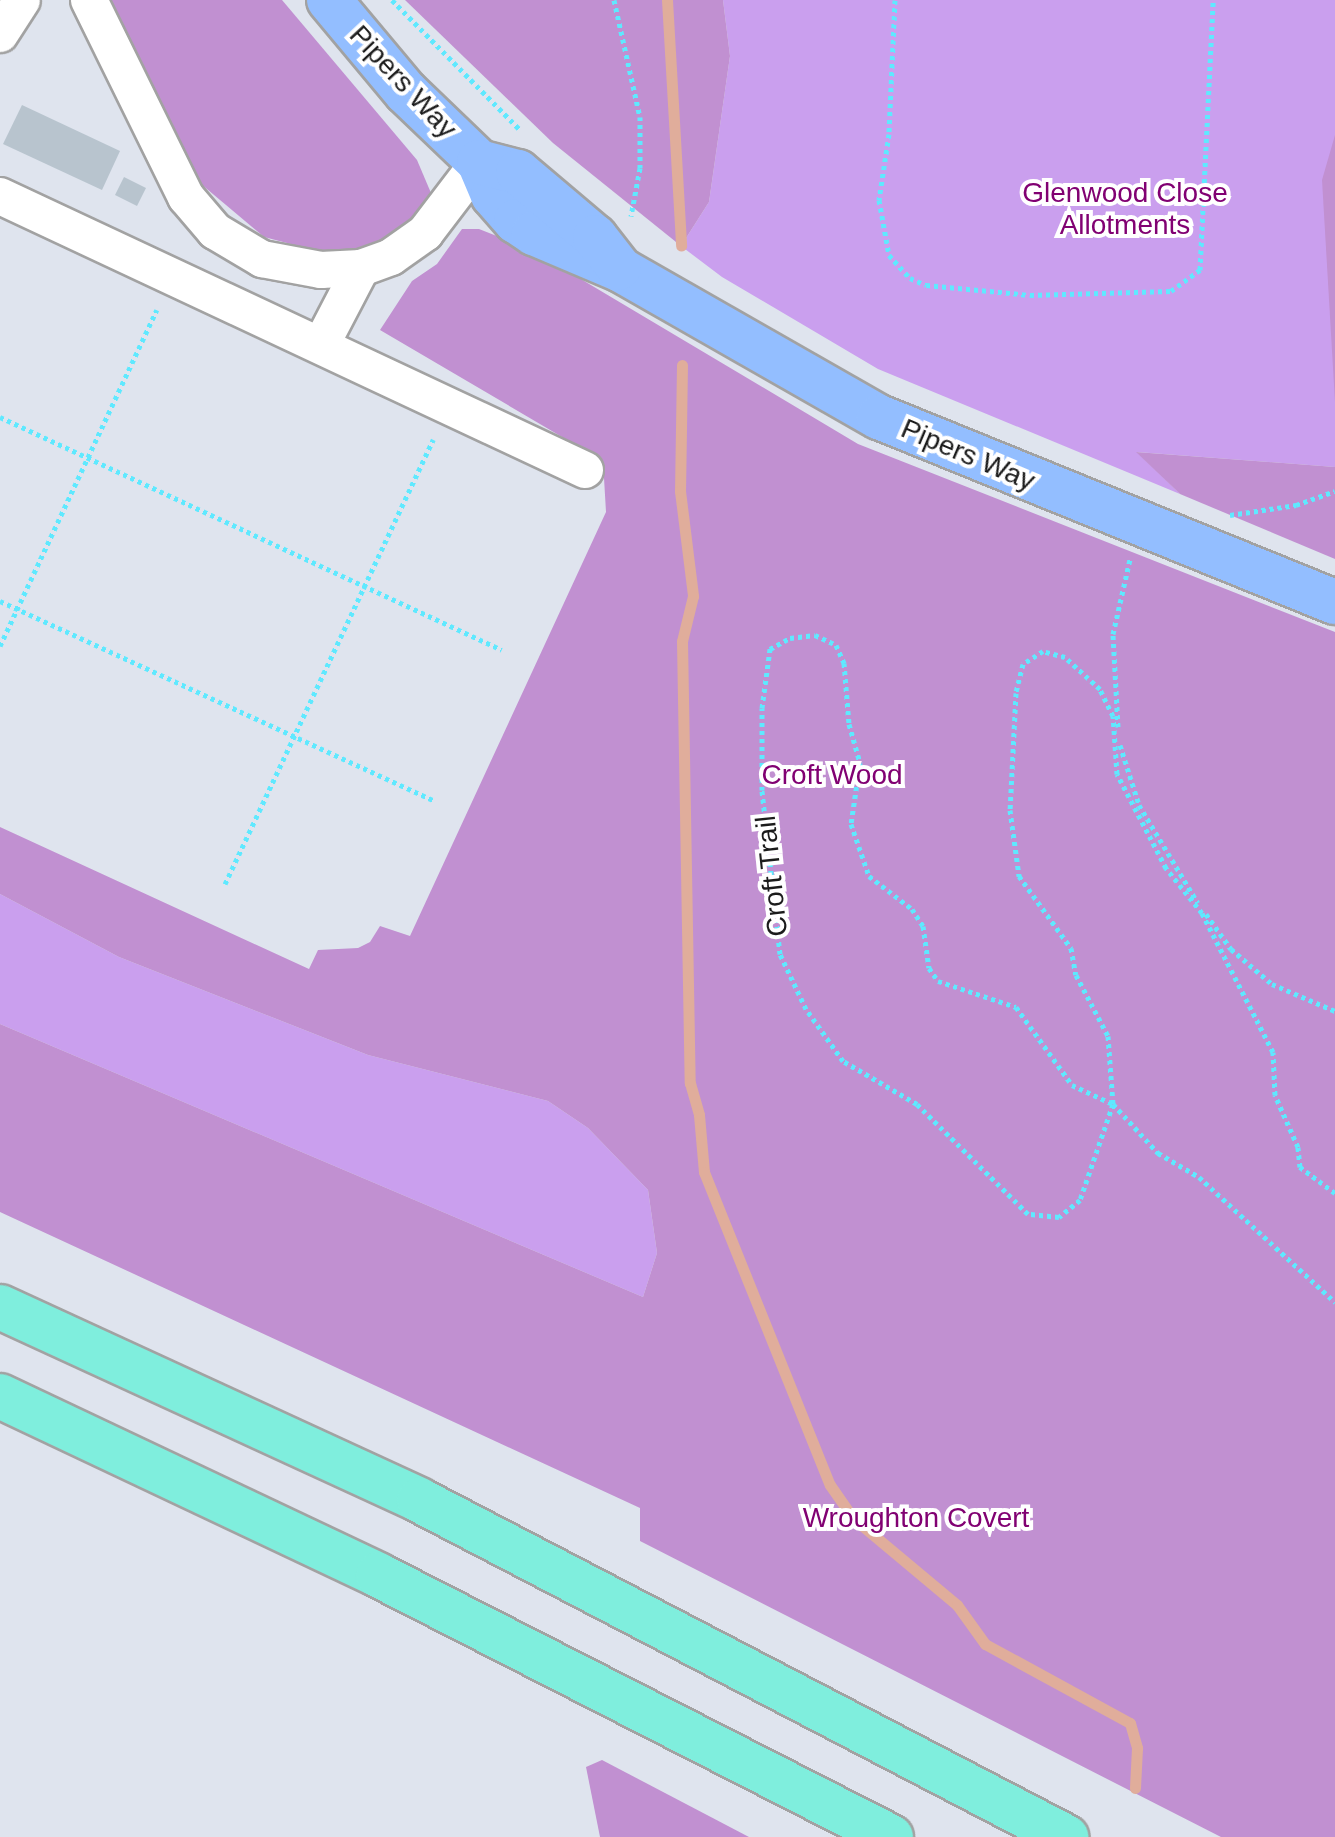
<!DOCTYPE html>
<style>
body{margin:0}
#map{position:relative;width:1335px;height:1837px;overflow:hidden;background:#dfe4ee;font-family:Helvetica,sans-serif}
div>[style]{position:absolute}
.grass>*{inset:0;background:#ca9fee}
.forest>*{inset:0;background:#c190d1}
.stream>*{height:11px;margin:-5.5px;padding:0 5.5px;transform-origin:5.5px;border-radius:5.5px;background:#e0ad9b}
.building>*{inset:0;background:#b8c4ce}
.path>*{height:5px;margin-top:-2.5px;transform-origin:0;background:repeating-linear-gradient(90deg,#5fe9ff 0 4px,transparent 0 8px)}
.roads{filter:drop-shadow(2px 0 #a2a2a2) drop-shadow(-2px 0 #a2a2a2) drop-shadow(0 2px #a2a2a2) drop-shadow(0 -2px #a2a2a2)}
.minor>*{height:36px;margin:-18px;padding:0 18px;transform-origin:18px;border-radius:18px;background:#fff}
.major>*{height:44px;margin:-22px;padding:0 22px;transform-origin:22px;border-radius:22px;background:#93beff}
.highway>*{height:44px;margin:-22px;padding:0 22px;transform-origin:22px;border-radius:22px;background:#7feedd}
span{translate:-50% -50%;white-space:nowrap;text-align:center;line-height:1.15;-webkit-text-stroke:8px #fff;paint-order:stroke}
.street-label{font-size:28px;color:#1b1b1b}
.park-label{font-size:28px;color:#810172}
</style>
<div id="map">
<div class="grass">
<div style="clip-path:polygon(723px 0,1335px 0,1335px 467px,1137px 452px,1180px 494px,878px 369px,722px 277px,681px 246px,709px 202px,730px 56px)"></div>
<div style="clip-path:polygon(0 894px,119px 957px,368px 1055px,548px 1101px,588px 1128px,648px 1190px,657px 1253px,643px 1297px,0 1024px)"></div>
</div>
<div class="forest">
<div style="clip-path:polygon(111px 0,282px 0,417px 160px,431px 193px,398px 236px,374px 251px,333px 255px,264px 237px,201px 184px)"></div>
<div style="clip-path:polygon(405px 0,723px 0,730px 56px,709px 202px,681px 246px,553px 143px)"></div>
<div style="clip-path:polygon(1335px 135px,1335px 402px,1322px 180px)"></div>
<div style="clip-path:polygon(462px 229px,479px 229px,532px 250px,858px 444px,1335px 632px,1335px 1837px,1221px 1837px,640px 1541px,640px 1508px,0 1212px,0 1024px,643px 1297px,657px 1253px,648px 1190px,588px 1128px,548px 1101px,368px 1055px,119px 957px,0 894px,0 827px,309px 969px,318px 950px,358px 948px,370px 942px,380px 926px,410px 936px,606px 512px,603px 461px,380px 330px,412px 281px,437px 264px)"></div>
<div style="clip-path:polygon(1136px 452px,1335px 467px,1335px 559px,1180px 494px)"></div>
<div style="clip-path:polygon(602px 1760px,749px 1837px,600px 1837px,586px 1767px)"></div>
</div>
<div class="stream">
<div style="left:667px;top:0;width:246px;rotate:86.7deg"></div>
<div style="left:682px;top:365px;width:126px;rotate:90.9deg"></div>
<div style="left:680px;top:491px;width:106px;rotate:82.9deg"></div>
<div style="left:693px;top:596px;width:46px;rotate:103.7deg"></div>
<div style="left:682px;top:641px;width:442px;rotate:89deg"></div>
<div style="left:690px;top:1083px;width:33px;rotate:74deg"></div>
<div style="left:699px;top:1115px;width:57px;rotate:85deg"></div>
<div style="left:704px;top:1172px;width:337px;rotate:68.1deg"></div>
<div style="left:830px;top:1485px;width:40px;rotate:55.1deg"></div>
<div style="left:853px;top:1518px;width:136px;rotate:39.9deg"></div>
<div style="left:957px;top:1605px;width:48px;rotate:54.3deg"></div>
<div style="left:985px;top:1644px;width:165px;rotate:28.6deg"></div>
<div style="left:1130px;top:1723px;width:26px;rotate:74deg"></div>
<div style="left:1137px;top:1748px;width:40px;rotate:92.9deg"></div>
</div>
<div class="building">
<div style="clip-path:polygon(22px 105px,120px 151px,102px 190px,3px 144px)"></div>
<div style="clip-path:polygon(124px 177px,146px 188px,137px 206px,115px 195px)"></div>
</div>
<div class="path">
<div style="left:392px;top:0;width:181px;rotate:45.4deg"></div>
<div style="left:614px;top:0;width:120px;rotate:77.5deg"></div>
<div style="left:640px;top:117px;width:51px;rotate:90deg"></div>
<div style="left:640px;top:168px;width:49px;rotate:100.6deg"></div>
<div style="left:895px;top:0;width:134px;rotate:92.6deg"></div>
<div style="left:889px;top:134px;width:67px;rotate:98.6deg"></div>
<div style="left:879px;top:200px;width:56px;rotate:79.7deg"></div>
<div style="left:889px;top:255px;width:31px;rotate:48deg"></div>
<div style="left:910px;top:278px;width:17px;rotate:24deg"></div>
<div style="left:926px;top:285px;width:104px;rotate:5.5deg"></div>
<div style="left:1030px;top:295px;width:141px;rotate:-1.6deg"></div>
<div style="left:1171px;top:291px;width:36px;rotate:-36deg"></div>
<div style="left:1200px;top:270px;width:270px;rotate:-87.2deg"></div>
<div style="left:0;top:417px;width:553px;rotate:24.9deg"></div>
<div style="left:1230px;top:515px;width:67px;rotate:-8.6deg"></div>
<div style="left:1296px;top:505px;width:41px;rotate:-19.7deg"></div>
<div style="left:0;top:601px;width:477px;rotate:24.7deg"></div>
<div style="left:815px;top:635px;width:23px;rotate:25deg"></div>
<div style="left:836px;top:645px;width:20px;rotate:66deg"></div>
<div style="left:844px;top:663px;width:61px;rotate:85.3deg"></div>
<div style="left:849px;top:724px;width:41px;rotate:74.2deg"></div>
<div style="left:860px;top:763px;width:62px;rotate:98.4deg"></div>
<div style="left:851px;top:824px;width:55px;rotate:70.9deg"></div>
<div style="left:869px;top:876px;width:54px;rotate:37.5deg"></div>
<div style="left:912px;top:909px;width:20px;rotate:57deg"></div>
<div style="left:923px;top:926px;width:42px;rotate:81.9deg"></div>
<div style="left:929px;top:968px;width:16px;rotate:55deg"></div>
<div style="left:938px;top:981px;width:82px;rotate:18.4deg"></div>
<div style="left:1016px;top:1007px;width:96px;rotate:54.3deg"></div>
<div style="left:1072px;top:1085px;width:45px;rotate:24.9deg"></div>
<div style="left:1113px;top:1104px;width:102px;rotate:109deg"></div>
<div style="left:1080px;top:1200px;width:27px;rotate:141deg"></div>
<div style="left:1059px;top:1217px;width:31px;rotate:-174deg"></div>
<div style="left:1028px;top:1214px;width:156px;rotate:-135.3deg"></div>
<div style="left:917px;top:1104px;width:86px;rotate:-149.8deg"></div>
<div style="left:843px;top:1061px;width:64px;rotate:-125.4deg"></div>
<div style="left:806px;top:1009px;width:61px;rotate:-115.3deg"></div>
<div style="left:780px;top:954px;width:165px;rotate:-96.3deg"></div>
<div style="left:762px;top:790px;width:82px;rotate:-90deg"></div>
<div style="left:762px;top:708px;width:60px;rotate:-82.3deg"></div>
<div style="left:770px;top:649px;width:23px;rotate:-29deg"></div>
<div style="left:790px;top:638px;width:25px;rotate:-7deg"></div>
<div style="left:0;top:646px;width:371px;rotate:-65deg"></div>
<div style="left:1118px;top:727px;width:93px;rotate:-93.1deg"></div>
<div style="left:1113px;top:634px;width:77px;rotate:-77.2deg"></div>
<div style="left:1120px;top:745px;width:63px;rotate:72.4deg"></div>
<div style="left:1139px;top:805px;width:114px;rotate:59deg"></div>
<div style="left:225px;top:884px;width:491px;rotate:-64.9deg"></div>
<div style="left:1206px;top:914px;width:43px;rotate:54.5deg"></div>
<div style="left:1231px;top:949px;width:54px;rotate:40.5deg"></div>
<div style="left:1272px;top:984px;width:69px;rotate:23.2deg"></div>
<div style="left:1335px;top:1193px;width:44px;rotate:-143.4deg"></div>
<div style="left:1300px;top:1167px;width:20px;rotate:-96deg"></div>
<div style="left:1298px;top:1147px;width:57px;rotate:-113.9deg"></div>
<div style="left:1275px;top:1095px;width:43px;rotate:-92.7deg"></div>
<div style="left:1273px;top:1052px;width:156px;rotate:-117.1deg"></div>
<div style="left:1202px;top:913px;width:58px;rotate:-128.7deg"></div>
<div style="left:1166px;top:868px;width:106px;rotate:-117.5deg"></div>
<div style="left:1117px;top:774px;width:58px;rotate:-93.9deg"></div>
<div style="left:1113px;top:716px;width:30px;rotate:-116deg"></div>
<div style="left:1100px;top:689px;width:47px;rotate:-137.6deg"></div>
<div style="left:1065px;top:657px;width:23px;rotate:-165deg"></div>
<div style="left:1043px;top:651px;width:24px;rotate:147deg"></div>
<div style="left:1023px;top:664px;width:30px;rotate:104deg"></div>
<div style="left:1016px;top:693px;width:117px;rotate:92.9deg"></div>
<div style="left:1010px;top:810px;width:67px;rotate:82.2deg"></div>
<div style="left:1019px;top:876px;width:89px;rotate:54.2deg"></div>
<div style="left:1071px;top:948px;width:27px;rotate:80deg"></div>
<div style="left:1076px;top:975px;width:69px;rotate:62.3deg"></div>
<div style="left:1108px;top:1036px;width:68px;rotate:85.8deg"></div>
<div style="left:1113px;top:1104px;width:67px;rotate:47.4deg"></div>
<div style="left:1158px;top:1153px;width:48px;rotate:30.3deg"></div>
<div style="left:1199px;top:1177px;width:185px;rotate:42.6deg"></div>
</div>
<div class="roads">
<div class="minor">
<div style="left:89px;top:0;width:220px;rotate:63.8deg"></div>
<div style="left:186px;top:197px;width:45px;rotate:49.5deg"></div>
<div style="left:215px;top:231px;width:55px;rotate:30.8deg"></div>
<div style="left:262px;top:259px;width:60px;rotate:10.6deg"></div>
<div style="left:321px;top:270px;width:40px;rotate:-2.9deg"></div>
<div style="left:361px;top:268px;width:32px;rotate:-20deg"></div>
<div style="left:391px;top:257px;width:42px;rotate:-35.2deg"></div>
<div style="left:425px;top:233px;width:89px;rotate:-52.7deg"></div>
<div style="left:0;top:34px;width:40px;rotate:-57.1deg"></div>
<div style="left:0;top:196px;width:646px;rotate:25.1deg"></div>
<div style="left:321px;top:345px;width:87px;rotate:-62.5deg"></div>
</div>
<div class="major">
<div style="left:329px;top:0;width:120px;rotate:50.1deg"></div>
<div style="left:406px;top:92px;width:101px;rotate:43.8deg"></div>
<div style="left:479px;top:162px;width:36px;rotate:67deg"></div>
<div style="left:493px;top:195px;width:35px;rotate:49deg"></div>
<div style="left:516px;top:221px;width:22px;rotate:34deg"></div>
<div style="left:534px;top:233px;width:95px;rotate:23deg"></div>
<div style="left:621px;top:270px;width:297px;rotate:29.7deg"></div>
<div style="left:879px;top:417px;width:492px;rotate:22.1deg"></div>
<div style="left:479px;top:162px;width:40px;rotate:14.4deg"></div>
<div style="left:518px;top:172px;width:101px;rotate:40.2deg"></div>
<div style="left:595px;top:237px;width:39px;rotate:52deg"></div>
</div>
<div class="highway">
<div style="left:0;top:1307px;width:461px;rotate:24.7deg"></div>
<div style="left:419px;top:1500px;width:730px;rotate:27.51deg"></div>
<div style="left:0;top:1396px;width:418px;rotate:25.3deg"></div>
<div style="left:378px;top:1575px;width:576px;rotate:27.05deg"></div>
</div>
</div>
<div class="street-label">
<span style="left:403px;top:82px;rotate:47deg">Pipers Way</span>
<span style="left:968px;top:455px;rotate:23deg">Pipers Way</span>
<span style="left:772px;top:876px;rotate:-96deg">Croft Trail</span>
</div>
<div class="park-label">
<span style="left:1125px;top:209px">Glenwood Close<br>Allotments</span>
<span style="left:832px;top:775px">Croft Wood</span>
<span style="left:916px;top:1518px">Wroughton Covert</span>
</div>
</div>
